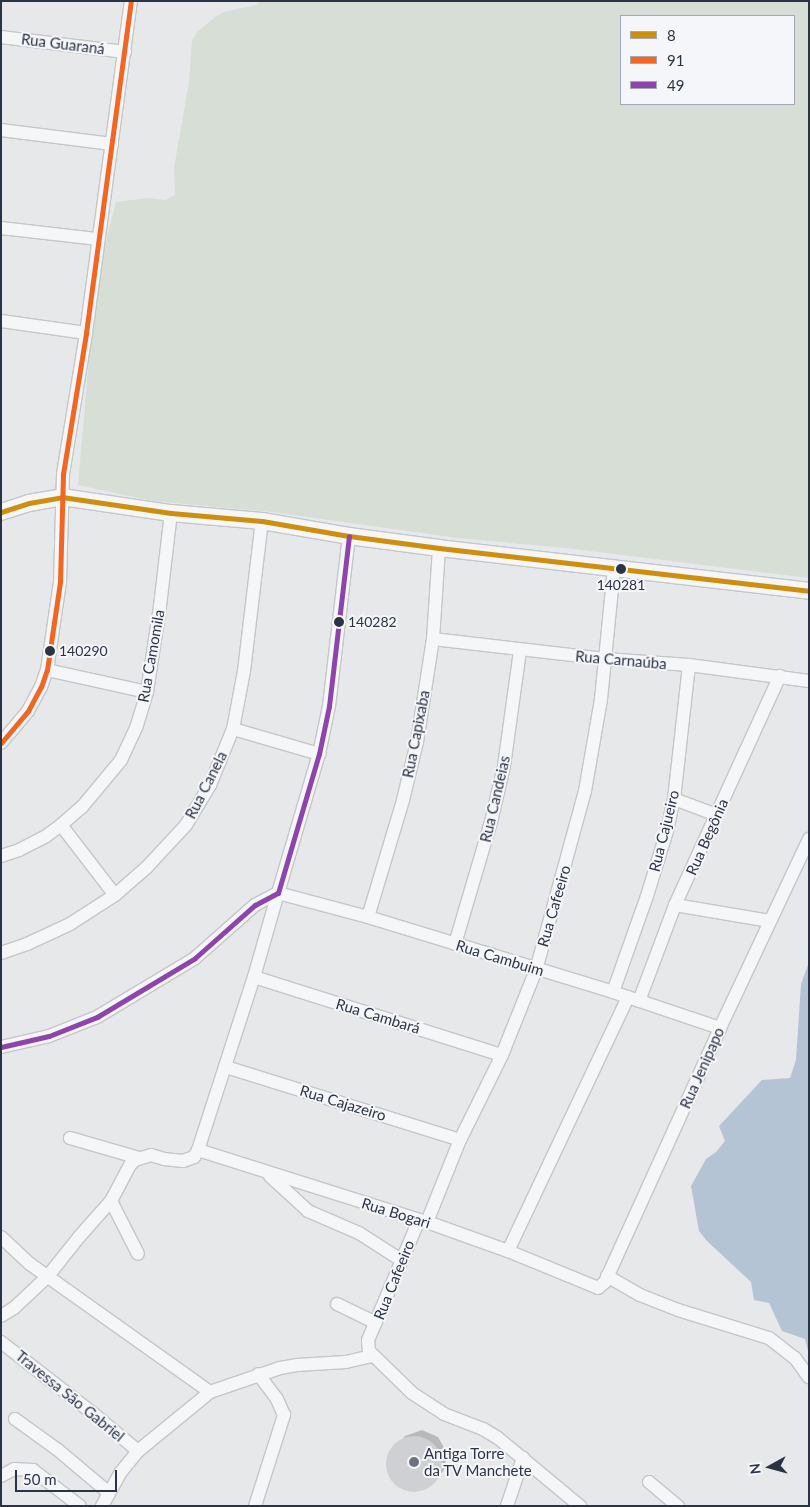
<!DOCTYPE html>
<meta charset="utf-8">
<style>
body{margin:0}
#map{position:relative;width:810px;height:1507px;overflow:hidden;background:#e6e8ea;font-family:Lato,sans-serif}
div>[style]{position:absolute}
.green>*{inset:0;background:#d6ded6}
.water>*{inset:0;background:#b4c4d5}
.shadow>*{inset:0;background:#0003}
.building>*{inset:0;background:#ced0d3}
.round{border-radius:50%}
.roads{filter:drop-shadow(1px 0 #c4c6c8) drop-shadow(-1px 0 #c4c6c8) drop-shadow(0 1px #c4c6c8) drop-shadow(0 -1px #c4c6c8)}
.minor>*{height:12px;margin:-6px;padding:0 6px;transform-origin:6px;border-radius:6px;background:#f5f6f7}
.tertiary>*{height:16px;margin:-8px;padding:0 8px;transform-origin:8px;border-radius:8px;background:#f5f6f7}
.bus-1>*{height:5px;margin:-2.5px;padding:0 2.5px;transform-origin:2.5px;border-radius:2.5px;background:#ce8f0e}
.bus-2>*{height:5px;margin:-2.5px;padding:0 2.5px;transform-origin:2.5px;border-radius:2.5px;background:#f26522}
.bus-3>*{height:5px;margin:-2.5px;padding:0 2.5px;transform-origin:2.5px;border-radius:2.5px;background:#8e44ad}
.dots>*{width:14px;height:14px;translate:-50% -50%;box-sizing:border-box;border:2px solid #f4f6f9;border-radius:50%}
span{translate:-50% -50%;white-space:nowrap;text-align:center;line-height:1.15;-webkit-text-stroke:4px #f4f6f9;paint-order:stroke}
.bus-label{font-size:14px;color:#2b3445}
.left{translate:0 -50%;text-align:left}
.street-label{font-size:15px;color:#2b3445}
.poi-label{font-size:15px;color:#2b3445}
.frame{position:absolute;inset:0;border:2px solid #2b3445;pointer-events:none}
.legend{position:absolute;left:620px;top:15px;width:175px;height:90px;box-sizing:border-box;background:#f4f6f9;border:1px solid #a4a8b1;margin:0;padding:6px 9px;list-style:none;font-size:15px;color:#2b3445}
.legend li{display:flex;align-items:center;gap:10px;height:25px}
.legend b{width:25px;border:1px solid #a4a8b1}
.north{position:absolute;left:745px;top:1442px;width:50px;height:50px;-webkit-text-stroke:4px #f4f6f9;paint-order:stroke;rotate:263deg;font-size:14px;font-weight:700;line-height:20px;text-align:center;color:#2b3445}
.north::after{content:'';display:block;margin:auto;width:18px;height:22px;background:#2b3445;clip-path:polygon(50% 0,100% 100%,50% 72%,0 100%)}
.scale{position:absolute;left:15px;top:1470px;width:102px;height:22px;box-sizing:border-box;border:2px solid #2b3445;border-top:0;padding-left:6px;font-size:15px;line-height:18px;white-space:nowrap;color:#2b3445;-webkit-text-stroke:4px #f4f6f9;paint-order:stroke}
</style>
<div id="map">
<div class="green">
<div style="clip-path:polygon(evenodd,260px 1px,809px 1px,809px 578px,566px 548px,458px 538px,272px 512px,153px 501px,78px 485px,93px 314px,103px 253px,116px 202px,148px 198px,165px 200px,175px 195px,174px 168px,189px 82px,192px 40px,197px 32px,215px 17px,224px 12px,256px 5px,260px 1px,621px 16px,794px 16px,794px 104px,621px 104px,621px 16px)"></div>
</div>
<div class="water">
<div style="clip-path:polygon(809px 962px,809px 1355px,805px 1339px,782px 1331px,769px 1303px,754px 1300px,751px 1282px,707px 1241px,699px 1231px,691px 1186px,706px 1159px,716px 1152px,725px 1141px,719px 1126px,762px 1080px,790px 1078px,796px 1060px,801px 984px)"></div>
</div>
<div class="shadow">
<div style="clip-path:polygon(422px 1430px,438px 1437px,447px 1453px,444px 1470px,432px 1484px,416px 1490px,408px 1490px,394px 1480px,388px 1464px,389px 1456px,405px 1436px)"></div>
</div>
<div class="building">
<div class="round" style="left:386px;top:1436px;width:56px;height:56px"></div>
</div>
<div class="roads">
<div class="minor">
<div style="left:1px;top:37px;width:125px;rotate:6.9deg"></div>
<div style="left:1px;top:130px;width:112px;rotate:7.2deg"></div>
<div style="left:1px;top:228px;width:98px;rotate:6.5deg"></div>
<div style="left:1px;top:321px;width:86px;rotate:8deg"></div>
<div style="left:433px;top:639px;width:173px;rotate:6.6deg"></div>
<div style="left:605px;top:659px;width:84px;rotate:4.1deg"></div>
<div style="left:689px;top:665px;width:121px;rotate:7.6deg"></div>
<div style="left:47px;top:670px;width:102px;rotate:12.4deg"></div>
<div style="left:233px;top:729px;width:90px;rotate:16.2deg"></div>
<div style="left:1px;top:743px;width:42px;rotate:-49.8deg"></div>
<div style="left:28px;top:711px;width:27px;rotate:-62deg"></div>
<div style="left:41px;top:687px;width:18px;rotate:-71deg"></div>
<div style="left:47px;top:670px;width:89px;rotate:-81.6deg"></div>
<div style="left:60px;top:582px;width:108px;rotate:-88.4deg"></div>
<div style="left:63px;top:474px;width:143px;rotate:-80.7deg"></div>
<div style="left:86px;top:333px;width:335px;rotate:-82.3deg"></div>
<div style="left:674px;top:799px;width:46px;rotate:20.4deg"></div>
<div style="left:61px;top:825px;width:88px;rotate:52.4deg"></div>
<div style="left:1px;top:856px;width:19px;rotate:-18deg"></div>
<div style="left:19px;top:850px;width:30px;rotate:-27deg"></div>
<div style="left:46px;top:836px;width:19px;rotate:-36deg"></div>
<div style="left:61px;top:825px;width:28px;rotate:-41deg"></div>
<div style="left:82px;top:807px;width:61px;rotate:-50.3deg"></div>
<div style="left:121px;top:760px;width:38px;rotate:-65deg"></div>
<div style="left:137px;top:725px;width:34px;rotate:-73deg"></div>
<div style="left:147px;top:692px;width:87px;rotate:-81.4deg"></div>
<div style="left:160px;top:606px;width:94px;rotate:-83.3deg"></div>
<div style="left:675px;top:905px;width:96px;rotate:9.6deg"></div>
<div style="left:368px;top:917px;width:122px;rotate:-73.3deg"></div>
<div style="left:403px;top:800px;width:60px;rotate:-76.4deg"></div>
<div style="left:417px;top:742px;width:104px;rotate:-81.2deg"></div>
<div style="left:433px;top:639px;width:91px;rotate:-86.2deg"></div>
<div style="left:455px;top:944px;width:127px;rotate:-73.6deg"></div>
<div style="left:491px;top:822px;width:57px;rotate:-76.9deg"></div>
<div style="left:504px;top:766px;width:117px;rotate:-82.1deg"></div>
<div style="left:1px;top:953px;width:28px;rotate:-19deg"></div>
<div style="left:27px;top:944px;width:47px;rotate:-24.9deg"></div>
<div style="left:70px;top:924px;width:54px;rotate:-32.8deg"></div>
<div style="left:115px;top:895px;width:43px;rotate:-41.2deg"></div>
<div style="left:147px;top:867px;width:57px;rotate:-47.1deg"></div>
<div style="left:186px;top:825px;width:47px;rotate:-59deg"></div>
<div style="left:210px;top:785px;width:61px;rotate:-67.7deg"></div>
<div style="left:233px;top:729px;width:59px;rotate:-79.3deg"></div>
<div style="left:244px;top:671px;width:151px;rotate:-83.2deg"></div>
<div style="left:254px;top:977px;width:260px;rotate:17.5deg"></div>
<div style="left:613px;top:992px;width:102px;rotate:-70.5deg"></div>
<div style="left:647px;top:896px;width:68px;rotate:-72.9deg"></div>
<div style="left:667px;top:831px;width:33px;rotate:-78deg"></div>
<div style="left:674px;top:799px;width:135px;rotate:-83.6deg"></div>
<div style="left:639px;top:1001px;width:103px;rotate:-69.4deg"></div>
<div style="left:675px;top:905px;width:252px;rotate:-65.4deg"></div>
<div style="left:1px;top:1047px;width:49px;rotate:-12.9deg"></div>
<div style="left:49px;top:1036px;width:52px;rotate:-21.6deg"></div>
<div style="left:97px;top:1017px;width:114px;rotate:-31deg"></div>
<div style="left:195px;top:958px;width:80px;rotate:-41.5deg"></div>
<div style="left:255px;top:905px;width:26px;rotate:-28deg"></div>
<div style="left:278px;top:893px;width:145px;rotate:-73.6deg"></div>
<div style="left:319px;top:754px;width:49px;rotate:-78.2deg"></div>
<div style="left:329px;top:706px;width:171px;rotate:-83.3deg"></div>
<div style="left:226px;top:1067px;width:245px;rotate:17.3deg"></div>
<div style="left:70px;top:1138px;width:72px;rotate:16.2deg"></div>
<div style="left:198px;top:1150px;width:240px;rotate:17.5deg"></div>
<div style="left:427px;top:1222px;width:86px;rotate:19.7deg"></div>
<div style="left:508px;top:1251px;width:97px;rotate:22.3deg"></div>
<div style="left:598px;top:1288px;width:9px;rotate:-41deg"></div>
<div style="left:605px;top:1282px;width:279px;rotate:-65.6deg"></div>
<div style="left:720px;top:1028px;width:209px;rotate:-64.8deg"></div>
<div style="left:270px;top:1176px;width:52px;rotate:42.6deg"></div>
<div style="left:308px;top:1211px;width:56px;rotate:23.3deg"></div>
<div style="left:359px;top:1233px;width:50px;rotate:32.7deg"></div>
<div style="left:111px;top:1201px;width:59px;rotate:63deg"></div>
<div style="left:419px;top:1220px;width:130px;rotate:113deg"></div>
<div style="left:368px;top:1340px;width:11px;rotate:85deg"></div>
<div style="left:369px;top:1351px;width:60px;rotate:44.3deg"></div>
<div style="left:412px;top:1393px;width:38px;rotate:33deg"></div>
<div style="left:444px;top:1414px;width:42px;rotate:21deg"></div>
<div style="left:483px;top:1429px;width:17px;rotate:31deg"></div>
<div style="left:498px;top:1438px;width:107px;rotate:39.7deg"></div>
<div style="left:427px;top:1222px;width:88px;rotate:-68.1deg"></div>
<div style="left:460px;top:1140px;width:95px;rotate:-63.7deg"></div>
<div style="left:502px;top:1055px;width:92px;rotate:-68.2deg"></div>
<div style="left:536px;top:970px;width:186px;rotate:-74.7deg"></div>
<div style="left:585px;top:791px;width:93px;rotate:-80.1deg"></div>
<div style="left:601px;top:699px;width:131px;rotate:-84.3deg"></div>
<div style="left:1px;top:1237px;width:40px;rotate:43deg"></div>
<div style="left:30px;top:1264px;width:221px;rotate:35.4deg"></div>
<div style="left:508px;top:1251px;width:281px;rotate:-64.7deg"></div>
<div style="left:607px;top:1276px;width:38px;rotate:30deg"></div>
<div style="left:640px;top:1295px;width:41px;rotate:21.5deg"></div>
<div style="left:678px;top:1310px;width:95px;rotate:17.1deg"></div>
<div style="left:769px;top:1338px;width:33px;rotate:38deg"></div>
<div style="left:795px;top:1358px;width:24px;rotate:54deg"></div>
<div style="left:337px;top:1304px;width:43px;rotate:26deg"></div>
<div style="left:1px;top:1316px;width:15px;rotate:-32deg"></div>
<div style="left:14px;top:1308px;width:47px;rotate:-43.3deg"></div>
<div style="left:48px;top:1276px;width:50px;rotate:-51.5deg"></div>
<div style="left:79px;top:1237px;width:48px;rotate:-48.4deg"></div>
<div style="left:111px;top:1201px;width:41px;rotate:-62.2deg"></div>
<div style="left:130px;top:1165px;width:7px;rotate:-45deg"></div>
<div style="left:135px;top:1160px;width:17px;rotate:-17deg"></div>
<div style="left:151px;top:1155px;width:14px;rotate:17deg"></div>
<div style="left:164px;top:1159px;width:19px;rotate:6deg"></div>
<div style="left:183px;top:1161px;width:12px;rotate:-20deg"></div>
<div style="left:194px;top:1157px;width:8px;rotate:-60deg"></div>
<div style="left:198px;top:1150px;width:182px;rotate:-72.1deg"></div>
<div style="left:254px;top:977px;width:87px;rotate:-74.1deg"></div>
<div style="left:278px;top:893px;width:93px;rotate:14.9deg"></div>
<div style="left:368px;top:917px;width:256px;rotate:17deg"></div>
<div style="left:613px;top:992px;width:113px;rotate:18.6deg"></div>
<div style="left:1px;top:1342px;width:119px;rotate:37.8deg"></div>
<div style="left:95px;top:1415px;width:56px;rotate:39.9deg"></div>
<div style="left:15px;top:1419px;width:53px;rotate:35.8deg"></div>
<div style="left:58px;top:1450px;width:67px;rotate:40.1deg"></div>
<div style="left:1px;top:1476px;width:15px;rotate:-28deg"></div>
<div style="left:14px;top:1469px;width:19px;rotate:3deg"></div>
<div style="left:33px;top:1470px;width:59px;rotate:37.5deg"></div>
<div style="left:649px;top:1482px;width:38px;rotate:40deg"></div>
<div style="left:102px;top:1506px;width:39px;rotate:-61deg"></div>
<div style="left:121px;top:1472px;width:27px;rotate:-51deg"></div>
<div style="left:138px;top:1451px;width:93px;rotate:-39.3deg"></div>
<div style="left:210px;top:1392px;width:74px;rotate:-18.9deg"></div>
<div style="left:280px;top:1368px;width:17px;rotate:-10deg"></div>
<div style="left:297px;top:1365px;width:49px;rotate:-3.5deg"></div>
<div style="left:346px;top:1362px;width:28px;rotate:-13deg"></div>
<div style="left:255px;top:1506px;width:96px;rotate:-72.3deg"></div>
<div style="left:284px;top:1415px;width:17px;rotate:-114deg"></div>
<div style="left:277px;top:1399px;width:31px;rotate:-127deg"></div>
<div style="left:507px;top:1506px;width:51px;rotate:-71.6deg"></div>
</div>
<div class="tertiary">
<div style="left:1px;top:512px;width:29px;rotate:-18deg"></div>
<div style="left:29px;top:503px;width:34px;rotate:-10deg"></div>
<div style="left:62px;top:497px;width:110px;rotate:8.4deg"></div>
<div style="left:171px;top:513px;width:91px;rotate:5deg"></div>
<div style="left:262px;top:521px;width:88px;rotate:9.8deg"></div>
<div style="left:349px;top:536px;width:91px;rotate:7.6deg"></div>
<div style="left:439px;top:548px;width:372px;rotate:6.6deg"></div>
</div>
</div>
<div class="bus-1">
<div style="left:1px;top:512px;width:29px;rotate:-18deg"></div>
<div style="left:29px;top:503px;width:34px;rotate:-10deg"></div>
<div style="left:62px;top:497px;width:110px;rotate:8.4deg"></div>
<div style="left:171px;top:513px;width:91px;rotate:5deg"></div>
<div style="left:262px;top:521px;width:88px;rotate:9.8deg"></div>
<div style="left:349px;top:536px;width:91px;rotate:7.6deg"></div>
<div style="left:439px;top:548px;width:372px;rotate:6.6deg"></div>
</div>
<div class="bus-2">
<div style="left:1px;top:743px;width:42px;rotate:-49.8deg"></div>
<div style="left:28px;top:711px;width:27px;rotate:-62deg"></div>
<div style="left:41px;top:687px;width:18px;rotate:-71deg"></div>
<div style="left:47px;top:670px;width:89px;rotate:-81.6deg"></div>
<div style="left:60px;top:582px;width:108px;rotate:-88.4deg"></div>
<div style="left:63px;top:474px;width:143px;rotate:-80.7deg"></div>
<div style="left:86px;top:333px;width:335px;rotate:-82.3deg"></div>
</div>
<div class="bus-3">
<div style="left:1px;top:1047px;width:49px;rotate:-12.9deg"></div>
<div style="left:49px;top:1036px;width:52px;rotate:-21.6deg"></div>
<div style="left:97px;top:1017px;width:114px;rotate:-31deg"></div>
<div style="left:195px;top:958px;width:80px;rotate:-41.5deg"></div>
<div style="left:255px;top:905px;width:26px;rotate:-28deg"></div>
<div style="left:278px;top:893px;width:145px;rotate:-73.6deg"></div>
<div style="left:319px;top:754px;width:49px;rotate:-78.2deg"></div>
<div style="left:329px;top:706px;width:171px;rotate:-83.3deg"></div>
</div>
<div class="dots">
<div style="left:621px;top:569px;background:#2b3445"></div>
<div style="left:339px;top:622px;background:#2b3445"></div>
<div style="left:50px;top:651px;background:#2b3445"></div>
<div style="left:414px;top:1462px;background:#6c737f"></div>
</div>
<div class="bus-label">
<span style="left:621px;top:585px">140281</span>
<span class="left" style="left:348px;top:622px">140282</span>
<span class="left" style="left:59px;top:651px">140290</span>
</div>
<div class="street-label">
<span style="left:63px;top:44px;rotate:7deg">Rua Guaraná</span>
<span style="left:151px;top:656px;rotate:-80deg">Rua Camomila</span>
<span style="left:621px;top:660px;rotate:5deg">Rua Carnaúba</span>
<span style="left:416px;top:734px;rotate:-79deg">Rua Capixaba</span>
<span style="left:206px;top:785px;rotate:-63deg">Rua Canela</span>
<span style="left:495px;top:799px;rotate:-77deg">Rua Candeias</span>
<span style="left:664px;top:831px;rotate:-76deg">Rua Cajueiro</span>
<span style="left:707px;top:837px;rotate:-66deg">Rua Begônia</span>
<span style="left:554px;top:906px;rotate:-74deg">Rua Cafeeiro</span>
<span style="left:500px;top:958px;rotate:17deg">Rua Cambuim</span>
<span style="left:378px;top:1016px;rotate:17deg">Rua Cambará</span>
<span style="left:702px;top:1068px;rotate:-66deg">Rua Jenipapo</span>
<span style="left:343px;top:1103px;rotate:17deg">Rua Cajazeiro</span>
<span style="left:396px;top:1213px;rotate:17deg">Rua Bogari</span>
<span style="left:394px;top:1280px;rotate:-68deg">Rua Cafeeiro</span>
<span style="left:70px;top:1396px;rotate:39deg">Travessa São Gabriel</span>
</div>
<div class="poi-label">
<span class="left" style="left:424px;top:1462px">Antiga Torre<br>da TV Manchete</span>
</div>
<div class="frame"></div>
<ul class="legend">
<li><b style="height:6px;background:#ce8f0e"></b>8</li>
<li><b style="height:6px;background:#f26522"></b>91</li>
<li><b style="height:6px;background:#8e44ad"></b>49</li>
</ul>
<div class="north">N</div>
<div class="scale">50 m</div>
</div>
